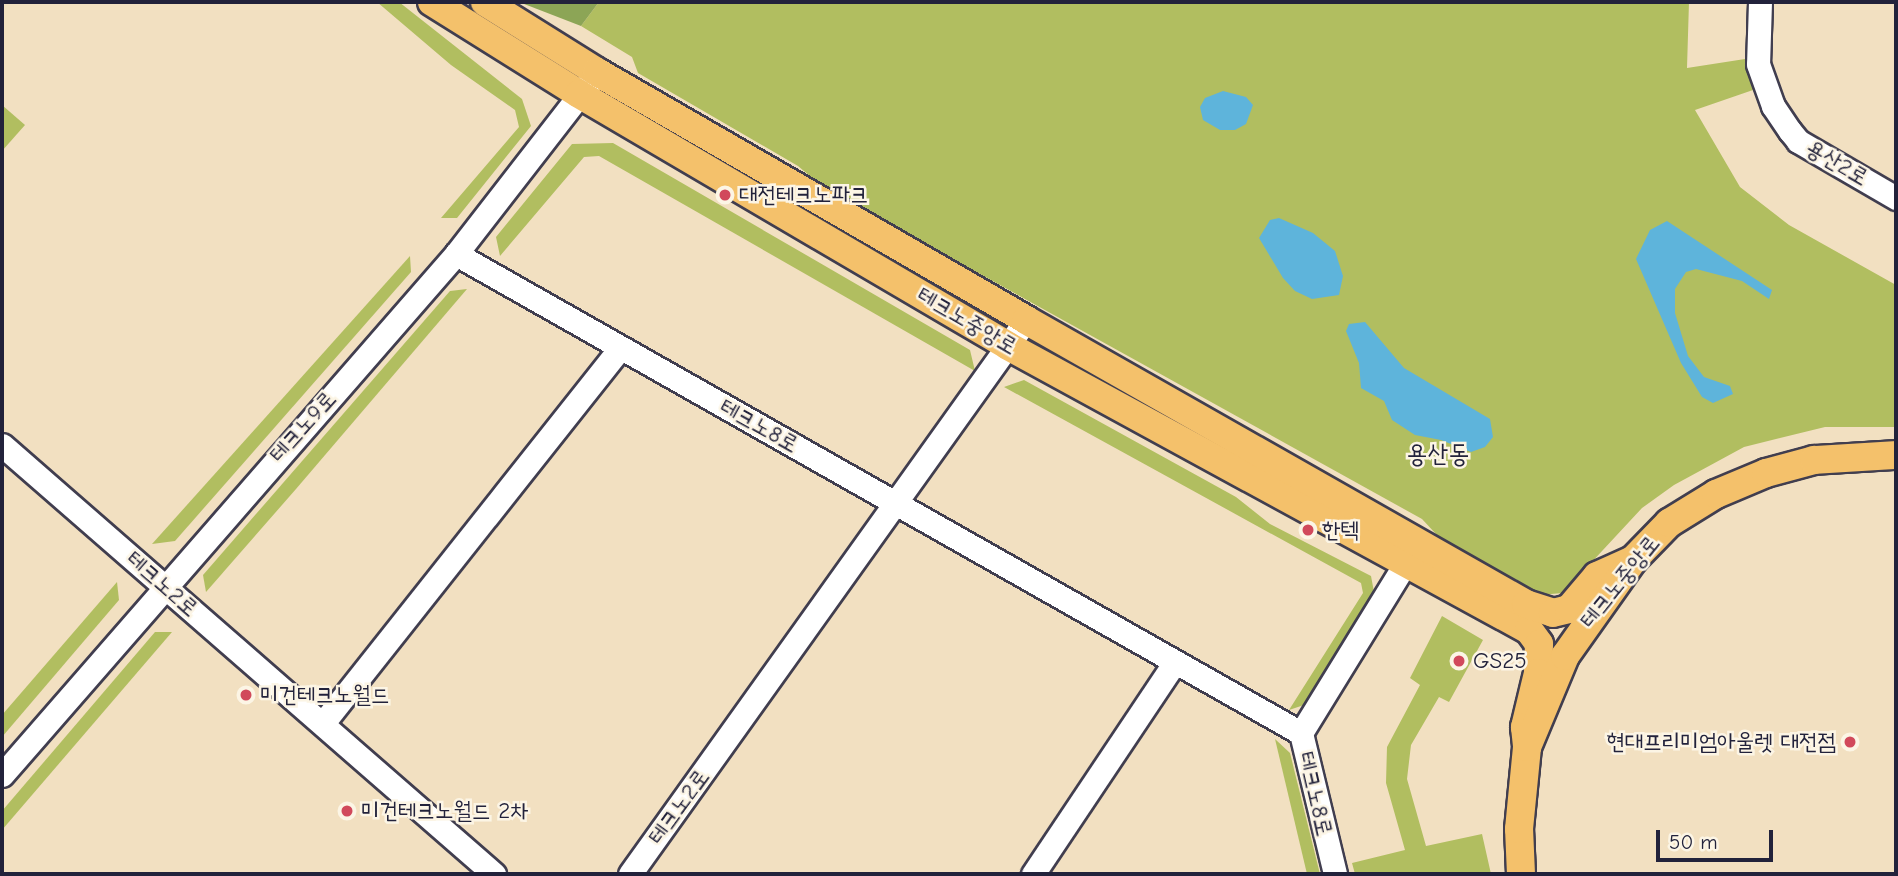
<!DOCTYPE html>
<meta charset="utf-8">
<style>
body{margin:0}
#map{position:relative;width:1898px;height:876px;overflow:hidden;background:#f2e0c1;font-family:"Comic Neue","Poor Story",sans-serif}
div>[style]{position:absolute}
.green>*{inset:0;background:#b1be60}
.forest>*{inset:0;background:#8ca556}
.water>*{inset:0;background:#5eb4db}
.roads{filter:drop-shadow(2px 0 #413e4f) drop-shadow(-2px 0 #413e4f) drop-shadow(0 2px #413e4f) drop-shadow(0 -2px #413e4f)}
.minor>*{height:23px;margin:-11.5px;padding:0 11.5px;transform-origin:11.5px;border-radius:11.5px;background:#fff}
.major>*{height:28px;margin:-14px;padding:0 14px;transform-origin:14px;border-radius:14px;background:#f4c16b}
.dots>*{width:19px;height:19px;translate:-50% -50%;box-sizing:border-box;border:4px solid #fcf5e5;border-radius:50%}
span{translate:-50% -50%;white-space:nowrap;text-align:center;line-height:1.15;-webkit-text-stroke:5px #fcf5e5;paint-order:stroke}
.street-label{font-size:23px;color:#22223b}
.poi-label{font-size:23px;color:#22223b}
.left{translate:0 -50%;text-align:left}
.right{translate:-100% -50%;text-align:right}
.quarter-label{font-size:26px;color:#22223b}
.frame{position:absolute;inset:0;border:4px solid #22223b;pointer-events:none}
.scale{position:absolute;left:1656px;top:830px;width:117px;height:32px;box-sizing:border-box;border:4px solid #22223b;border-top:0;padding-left:9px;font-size:21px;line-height:24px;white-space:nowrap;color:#22223b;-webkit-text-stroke:5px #fcf5e5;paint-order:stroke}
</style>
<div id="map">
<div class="green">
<div style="clip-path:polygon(377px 2px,399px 2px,522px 99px,531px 126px,457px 218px,441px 218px,519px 127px,515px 110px,451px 65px)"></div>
<div style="clip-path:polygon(599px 2px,1689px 2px,1687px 68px,1745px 59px,1753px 90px,1695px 110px,1740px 187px,1789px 225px,1896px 285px,1896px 427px,1825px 427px,1744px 447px,1674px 485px,1642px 508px,1563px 593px,1539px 595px,1450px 549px,1422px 519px,823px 187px,798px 166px,638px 73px,632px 57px,581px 26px)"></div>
<div style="clip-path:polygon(2px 105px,25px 125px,2px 151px)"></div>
<div style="clip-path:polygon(613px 143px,970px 350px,975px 371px,599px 156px,584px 157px,500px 256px,496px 237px,572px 144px)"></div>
<div style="clip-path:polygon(410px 256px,411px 272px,175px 541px,152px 544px)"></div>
<div style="clip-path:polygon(467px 289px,296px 489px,206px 592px,203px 575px,450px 291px)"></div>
<div style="clip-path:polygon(1024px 380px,1236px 497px,1270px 524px,1371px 576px,1374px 592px,1304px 705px,1289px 710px,1363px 593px,1361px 583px,1004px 387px)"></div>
<div style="clip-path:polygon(117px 582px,119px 600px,2px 737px,2px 715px)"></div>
<div style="clip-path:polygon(1442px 616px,1483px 640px,1449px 702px,1439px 697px,1411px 745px,1407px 779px,1426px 846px,1482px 834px,1491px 874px,1355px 874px,1352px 863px,1405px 850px,1386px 783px,1387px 747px,1420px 685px,1410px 678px)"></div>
<div style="clip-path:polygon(155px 632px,172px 632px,2px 830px,2px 811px)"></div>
<div style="clip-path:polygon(1275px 739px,1290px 753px,1320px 874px,1307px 874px)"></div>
</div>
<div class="forest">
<div style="clip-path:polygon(519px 2px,599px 2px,581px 26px)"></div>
</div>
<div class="water">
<div style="clip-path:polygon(1223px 91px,1246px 97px,1253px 105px,1246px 124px,1235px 130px,1220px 130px,1203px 120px,1200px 107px,1205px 98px)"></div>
<div style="clip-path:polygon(1279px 218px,1313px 233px,1335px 251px,1343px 276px,1339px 295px,1312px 299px,1295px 291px,1283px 278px,1259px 238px,1270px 220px)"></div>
<div style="clip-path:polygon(1667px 221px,1772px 290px,1769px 299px,1742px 281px,1696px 269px,1686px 272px,1675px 289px,1675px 313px,1688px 356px,1704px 377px,1730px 386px,1733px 394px,1713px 403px,1702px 397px,1681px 363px,1636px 259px,1650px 230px)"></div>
<div style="clip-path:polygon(1365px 322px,1404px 368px,1490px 419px,1493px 437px,1485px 447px,1471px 452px,1441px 440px,1415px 435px,1392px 420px,1384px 401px,1361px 388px,1359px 363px,1346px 331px,1349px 324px)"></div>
</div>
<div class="roads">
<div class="minor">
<div style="left:1760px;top:2px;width:62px;rotate:91.8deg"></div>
<div style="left:1758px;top:64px;width:45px;rotate:70.3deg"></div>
<div style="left:1773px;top:106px;width:30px;rotate:56deg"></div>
<div style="left:1790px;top:131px;width:13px;rotate:51deg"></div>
<div style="left:1798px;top:141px;width:113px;rotate:30.2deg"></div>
<div style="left:456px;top:254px;width:971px;rotate:29.55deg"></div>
<div style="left:1301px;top:733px;width:145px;rotate:76.4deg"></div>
<div style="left:2px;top:445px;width:653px;rotate:41.09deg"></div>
<div style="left:323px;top:723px;width:477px;rotate:-51.6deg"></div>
<div style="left:1301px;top:733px;width:201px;rotate:-58.4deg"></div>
<div style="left:2px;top:775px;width:691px;rotate:-48.93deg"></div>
<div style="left:456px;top:254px;width:219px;rotate:-52.2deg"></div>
<div style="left:630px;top:874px;width:681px;rotate:-54.44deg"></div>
<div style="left:1033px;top:874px;width:254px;rotate:-56.2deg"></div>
</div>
<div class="major">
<div style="left:432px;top:2px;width:173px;rotate:32deg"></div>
<div style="left:579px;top:94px;width:498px;rotate:30.4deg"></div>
<div style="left:1008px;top:346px;width:593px;rotate:28.6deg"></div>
<div style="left:1529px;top:630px;width:17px;rotate:54deg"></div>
<div style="left:1539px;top:644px;width:29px;rotate:92deg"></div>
<div style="left:1538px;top:673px;width:56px;rotate:103.5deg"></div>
<div style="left:1525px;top:727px;width:20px;rotate:84deg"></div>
<div style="left:485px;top:2px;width:132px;rotate:32deg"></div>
<div style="left:597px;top:72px;width:496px;rotate:30deg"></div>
<div style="left:1026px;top:320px;width:575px;rotate:29.6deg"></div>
<div style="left:1526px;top:604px;width:28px;rotate:18deg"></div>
<div style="left:1553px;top:613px;width:16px;rotate:-14deg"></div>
<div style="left:1569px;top:609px;width:43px;rotate:-49.7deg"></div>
<div style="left:1597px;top:576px;width:39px;rotate:-24deg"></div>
<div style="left:1521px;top:874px;width:45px;rotate:-92.5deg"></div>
<div style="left:1519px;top:829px;width:82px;rotate:-84.4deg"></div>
<div style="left:1527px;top:747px;width:99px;rotate:-67.3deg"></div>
<div style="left:1565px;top:656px;width:118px;rotate:-54.7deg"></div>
<div style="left:1633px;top:560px;width:52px;rotate:-45.8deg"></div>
<div style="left:1669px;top:523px;width:55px;rotate:-31.7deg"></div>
<div style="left:1716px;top:494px;width:54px;rotate:-22.8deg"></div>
<div style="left:1766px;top:473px;width:50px;rotate:-15.2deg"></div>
<div style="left:1814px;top:460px;width:82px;rotate:-3.5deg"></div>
</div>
</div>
<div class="dots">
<div style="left:725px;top:195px;background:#d1495b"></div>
<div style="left:1308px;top:530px;background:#d1495b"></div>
<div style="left:1459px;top:661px;background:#d1495b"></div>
<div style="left:246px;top:695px;background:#d1495b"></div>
<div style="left:1850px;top:742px;background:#d1495b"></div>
<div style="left:347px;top:811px;background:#d1495b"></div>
</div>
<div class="street-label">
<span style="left:1837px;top:163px;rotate:30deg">용산2로</span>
<span style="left:967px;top:321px;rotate:30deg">테크노중앙로</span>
<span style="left:759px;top:426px;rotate:29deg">테크노8로</span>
<span style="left:303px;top:427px;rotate:-48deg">테크노9로</span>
<span style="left:1620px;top:582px;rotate:-51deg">테크노중앙로</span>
<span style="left:162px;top:584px;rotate:41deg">테크노2로</span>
<span style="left:1315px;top:794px;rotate:77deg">테크노8로</span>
<span style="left:679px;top:807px;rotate:-54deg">테크노2로</span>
</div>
<div class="poi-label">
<span class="left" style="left:739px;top:195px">대전테크노파크</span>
<span class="left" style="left:1322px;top:530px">한텍</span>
<span class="left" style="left:1473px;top:661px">GS25</span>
<span class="left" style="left:260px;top:695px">미건테크노월드</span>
<span class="right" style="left:1836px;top:742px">현대프리미엄아울렛 대전점</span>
<span class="left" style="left:361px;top:811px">미건테크노월드 2차</span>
</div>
<div class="quarter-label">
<span style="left:1438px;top:455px">용산동</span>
</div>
<div class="frame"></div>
<div class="scale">50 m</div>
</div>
